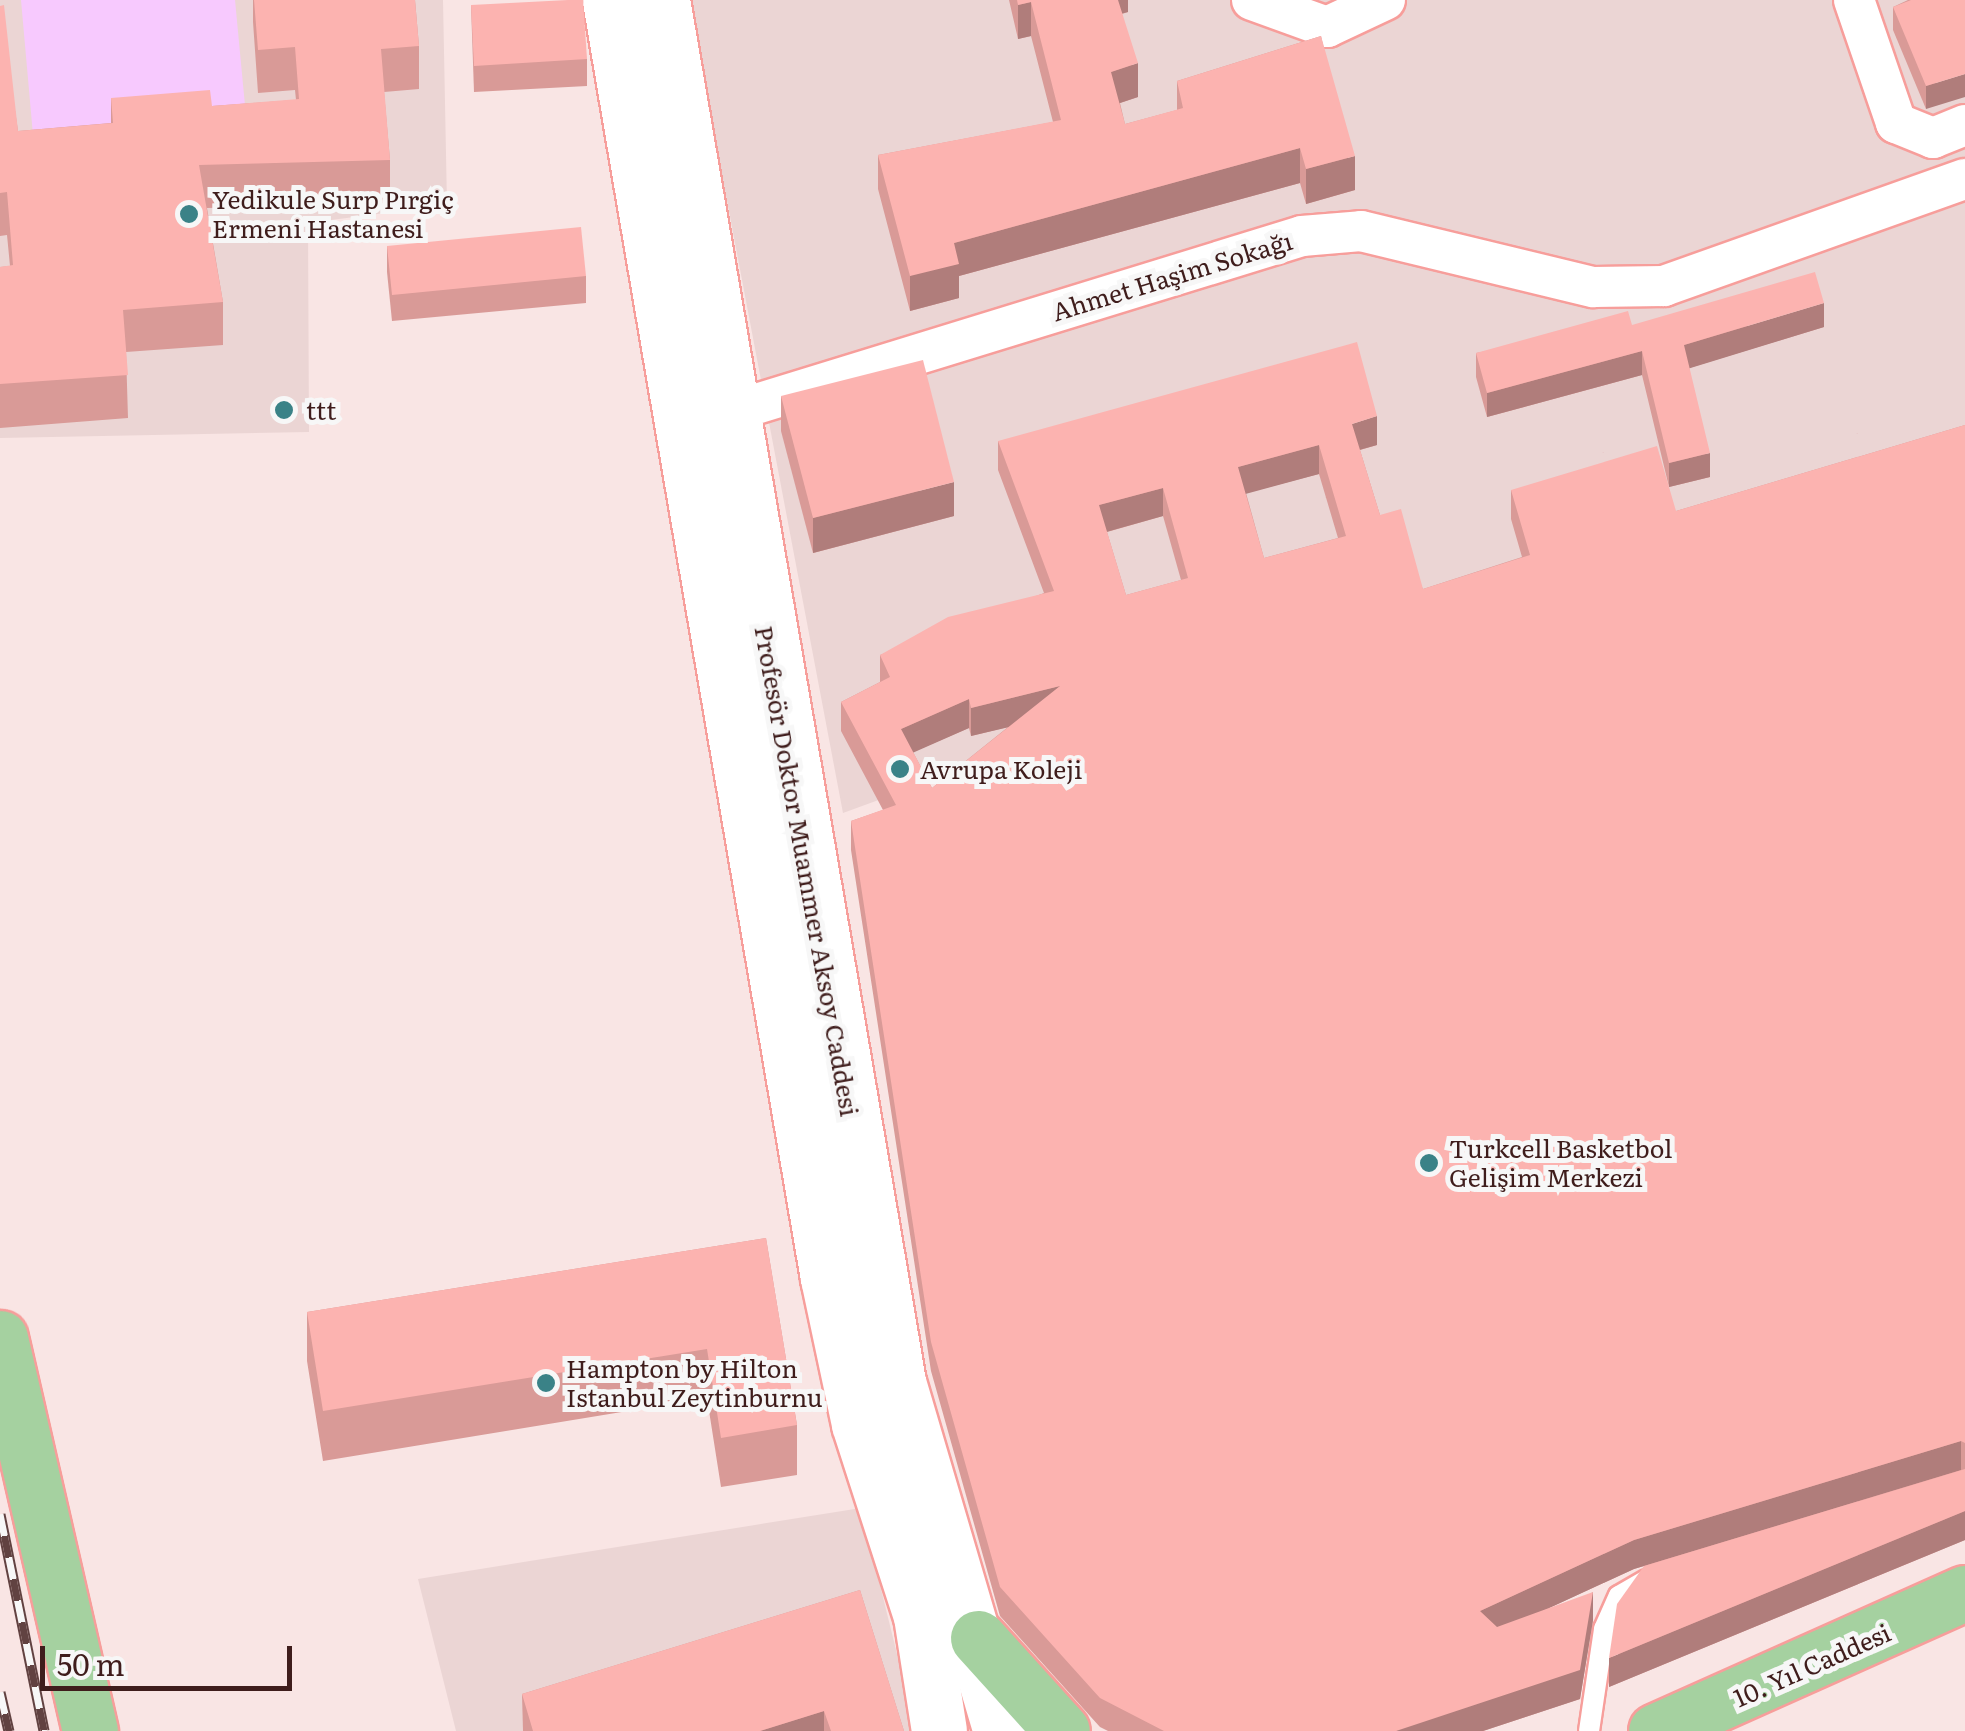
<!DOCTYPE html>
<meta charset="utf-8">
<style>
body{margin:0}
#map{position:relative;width:1965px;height:1731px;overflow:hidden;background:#f9e5e4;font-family:Literata,serif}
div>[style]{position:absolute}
.built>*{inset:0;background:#ebd5d4}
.green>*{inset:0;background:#f7c9fe}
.roads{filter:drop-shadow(2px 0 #f79e9b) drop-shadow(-2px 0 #f79e9b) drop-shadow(0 2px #f79e9b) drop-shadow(0 -2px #f79e9b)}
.lane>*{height:20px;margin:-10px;padding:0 10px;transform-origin:10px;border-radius:10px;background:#fff}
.street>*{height:40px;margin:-20px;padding:0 20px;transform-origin:20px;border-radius:20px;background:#fff}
.secondary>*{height:55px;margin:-27.5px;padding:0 27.5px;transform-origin:27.5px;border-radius:27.5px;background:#fff}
.primary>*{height:55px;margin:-27.5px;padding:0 27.5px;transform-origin:27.5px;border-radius:27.5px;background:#a5d1a0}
.rail>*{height:11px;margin-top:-5.5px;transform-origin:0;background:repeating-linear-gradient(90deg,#f7f7f7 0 22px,#614241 0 44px);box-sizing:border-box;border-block:2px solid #614241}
.wall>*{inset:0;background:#d99a97}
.shaded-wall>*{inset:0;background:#b07d7b}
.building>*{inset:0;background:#fcb3b0}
.dots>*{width:28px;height:28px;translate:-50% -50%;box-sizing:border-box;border:5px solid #f7f7f7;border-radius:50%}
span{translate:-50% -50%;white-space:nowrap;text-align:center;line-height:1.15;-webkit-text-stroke:10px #f7f7f7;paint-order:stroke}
.poi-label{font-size:25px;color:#3f1d1c}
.left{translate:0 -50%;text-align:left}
.street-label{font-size:25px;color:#3f1d1c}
.scale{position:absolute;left:40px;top:1646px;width:252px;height:45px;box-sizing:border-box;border:5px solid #3f1d1c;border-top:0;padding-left:12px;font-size:30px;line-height:35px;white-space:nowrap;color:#3f1d1c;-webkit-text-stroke:8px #f7f7f7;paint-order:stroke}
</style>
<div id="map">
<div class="built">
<div style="clip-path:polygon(0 0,443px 0,447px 205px,308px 223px,309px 432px,0 438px)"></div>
<div style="clip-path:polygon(689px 0,1965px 0,1965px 460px,1070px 730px,843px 813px)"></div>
<div style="clip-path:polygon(861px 1508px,916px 1731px,456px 1731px,418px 1579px)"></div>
</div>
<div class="green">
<div style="clip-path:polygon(21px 0,235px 0,246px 116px,33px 135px)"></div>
</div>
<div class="roads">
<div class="lane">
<div style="left:1589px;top:1731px;width:103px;rotate:-81.6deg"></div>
<div style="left:1604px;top:1629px;width:36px;rotate:-66deg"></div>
<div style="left:1619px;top:1596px;width:32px;rotate:-30deg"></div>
</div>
<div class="street">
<div style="left:1252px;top:0;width:80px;rotate:19.8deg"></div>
<div style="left:1327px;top:27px;width:64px;rotate:-25deg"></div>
<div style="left:1854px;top:0;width:130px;rotate:71.1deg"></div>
<div style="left:1896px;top:123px;width:40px;rotate:22deg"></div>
<div style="left:1933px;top:138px;width:35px;rotate:-22deg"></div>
<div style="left:727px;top:413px;width:602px;rotate:-17.11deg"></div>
<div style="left:1302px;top:236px;width:59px;rotate:-4.8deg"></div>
<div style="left:1361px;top:231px;width:239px;rotate:13.6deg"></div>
<div style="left:1593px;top:287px;width:71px;rotate:-0.8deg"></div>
<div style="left:1664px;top:286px;width:319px;rotate:-19.6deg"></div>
</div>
<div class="secondary">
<div style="left:610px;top:0;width:1296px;rotate:80.32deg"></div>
<div style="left:828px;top:1278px;width:149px;rotate:78deg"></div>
<div style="left:859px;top:1424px;width:202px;rotate:72.1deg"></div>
<div style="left:921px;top:1616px;width:116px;rotate:81.1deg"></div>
<div style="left:662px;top:0;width:1402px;rotate:80.31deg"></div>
<div style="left:898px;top:1382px;width:364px;rotate:73.6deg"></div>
</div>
<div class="primary">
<div style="left:0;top:1338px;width:403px;rotate:77.1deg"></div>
<div style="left:978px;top:1638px;width:125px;rotate:47.9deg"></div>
<div style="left:1656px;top:1731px;width:338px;rotate:-24.1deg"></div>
</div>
</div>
<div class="rail">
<div style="left:0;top:1514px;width:221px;rotate:78.5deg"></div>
<div style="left:0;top:1692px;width:40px;rotate:77deg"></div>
</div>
<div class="wall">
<div style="clip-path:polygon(253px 0,415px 0,419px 46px,419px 89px,384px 92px,390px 160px,390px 203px,207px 208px,223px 302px,223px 345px,126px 352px,128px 418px,0 428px,0 267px,10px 266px,7px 235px,0 236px,0 6px,18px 131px,111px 123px,111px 98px,212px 106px,296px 100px,295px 90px,258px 93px,253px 22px)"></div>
<div style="clip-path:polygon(1009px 0,1128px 0,1128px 12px,1122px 14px,1138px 97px,1120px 103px,1125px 124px,1177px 110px,1177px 81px,1321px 36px,1355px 190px,1306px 204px,1300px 183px,959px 276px,959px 298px,910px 311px,878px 189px,878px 155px,1053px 122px,1031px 36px,1018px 39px)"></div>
<div style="clip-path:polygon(1908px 0,1965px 0,1926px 109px,1893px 30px,1893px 7px)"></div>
<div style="clip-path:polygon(471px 5px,587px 59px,587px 86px,474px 92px)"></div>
<div style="clip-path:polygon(387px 246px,586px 276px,586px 303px,392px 321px,387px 272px)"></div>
<div style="clip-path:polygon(1632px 325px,1824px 327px,1689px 368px,1710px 477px,1669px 487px,1642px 375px,1487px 417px,1476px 377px,1476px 353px)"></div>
<div style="clip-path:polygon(781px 396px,954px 516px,813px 553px,781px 431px)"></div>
<div style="clip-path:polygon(evenodd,1965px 425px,1965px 1540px,1609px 1687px,1644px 1566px,1634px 1569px,1549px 1608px,1593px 1620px,1580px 1699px,1483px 1731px,1108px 1731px,1100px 1727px,1000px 1616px,931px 1371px,851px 850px,851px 821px,883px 810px,841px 731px,841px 702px,880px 682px,880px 655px,1044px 593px,998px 470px,998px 441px,1377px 445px,1360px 450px,1380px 515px,1423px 589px,1522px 557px,1511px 519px,1511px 490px,1676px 511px,1965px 425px,1319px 474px,1338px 538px,1264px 558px,1246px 493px,1319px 474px,1965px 425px,1163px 516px,1181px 580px,1126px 595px,1107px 532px,1163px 516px,1965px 425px,1008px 727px,932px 788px,913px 752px,969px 728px,971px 736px,1008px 727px)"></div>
<div style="clip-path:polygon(766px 1238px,797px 1425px,797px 1475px,721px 1487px,707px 1398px,323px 1461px,307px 1361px,307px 1312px)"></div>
<div style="clip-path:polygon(860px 1590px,904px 1731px,523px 1731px,522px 1694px)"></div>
</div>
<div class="shaded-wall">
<div style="clip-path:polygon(1112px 0,1128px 0,1128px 12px,1112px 16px)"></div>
<div style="clip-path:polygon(1031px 2px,1031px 36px,1018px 39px,1018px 5px)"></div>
<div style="clip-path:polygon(1138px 63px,1138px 97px,1111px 106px,1111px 72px)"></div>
<div style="clip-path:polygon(1965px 74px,1965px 97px,1926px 109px,1926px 86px)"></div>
<div style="clip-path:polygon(1300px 148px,1300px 183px,959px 276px,959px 298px,910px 311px,910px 276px,954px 243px)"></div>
<div style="clip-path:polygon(1355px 156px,1355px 190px,1306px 204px,1306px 169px)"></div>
<div style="clip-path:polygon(1824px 303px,1824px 327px,1684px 370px,1684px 345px)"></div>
<div style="clip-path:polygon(1642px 351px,1642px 375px,1487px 417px,1487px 393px)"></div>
<div style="clip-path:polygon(1377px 416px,1377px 445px,1352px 452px,1352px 424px)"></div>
<div style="clip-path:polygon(1319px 445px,1319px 474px,1238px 496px,1238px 467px)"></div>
<div style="clip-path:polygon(1710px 453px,1710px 477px,1669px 487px,1669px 463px)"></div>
<div style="clip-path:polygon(954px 482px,954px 516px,813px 553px,813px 518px)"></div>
<div style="clip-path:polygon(1163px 488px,1163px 516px,1099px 534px,1099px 505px)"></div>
<div style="clip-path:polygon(1060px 686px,1060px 715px,971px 736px,971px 708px)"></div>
<div style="clip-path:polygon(969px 699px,969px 728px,901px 758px,901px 729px)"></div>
<div style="clip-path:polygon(1961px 1441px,1961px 1470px,1634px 1569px,1480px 1640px,1480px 1611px,1634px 1540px)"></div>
<div style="clip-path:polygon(1965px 1511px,1965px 1540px,1609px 1687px,1609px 1658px)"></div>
<div style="clip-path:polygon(1593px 1592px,1593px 1620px,1580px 1699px,1483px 1731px,1396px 1731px)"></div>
<div style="clip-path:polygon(824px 1711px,824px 1731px,760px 1731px)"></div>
</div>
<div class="building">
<div style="clip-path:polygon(254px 0,415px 0,419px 46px,381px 49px,390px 160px,199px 165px,223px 302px,123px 310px,128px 375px,0 384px,0 267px,13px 265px,7px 192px,0 193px,0 6px,4px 5px,18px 131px,113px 123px,111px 98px,210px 90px,212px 106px,299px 99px,295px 47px,258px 50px)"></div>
<div style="clip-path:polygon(568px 0,583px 0,587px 59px,474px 66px,471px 5px)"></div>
<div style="clip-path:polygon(1017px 0,1118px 0,1138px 63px,1111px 72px,1125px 124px,1183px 108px,1177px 81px,1321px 36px,1355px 156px,1306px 169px,1300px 148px,954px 243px,959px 264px,910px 276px,878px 155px,1061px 120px,1031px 2px,1018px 5px)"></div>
<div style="clip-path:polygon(1911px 0,1965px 0,1965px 74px,1926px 86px,1893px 7px)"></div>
<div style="clip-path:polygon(581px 227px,586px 276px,392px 295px,387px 246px)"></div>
<div style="clip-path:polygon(1815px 272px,1824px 303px,1684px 345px,1710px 453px,1669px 463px,1642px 351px,1487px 393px,1476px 353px,1628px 311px,1632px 325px)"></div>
<div style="clip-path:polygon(evenodd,1357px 342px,1377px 416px,1352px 424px,1380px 515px,1401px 509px,1423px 589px,1530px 555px,1511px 490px,1657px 446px,1676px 511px,1965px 425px,1965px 1443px,1961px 1441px,1634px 1540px,1480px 1611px,1497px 1627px,1593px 1592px,1580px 1670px,1396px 1731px,1164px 1731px,1100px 1698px,1000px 1587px,931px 1342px,851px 821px,896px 805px,841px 702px,890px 677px,880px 655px,948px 617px,1054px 591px,998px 441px,1357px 342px,1319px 445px,1346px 536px,1264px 558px,1238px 467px,1319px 445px,1357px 342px,1163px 488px,1188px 578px,1126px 595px,1099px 505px,1163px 488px,1357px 342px,1060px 686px,932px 788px,901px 729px,969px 699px,971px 708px,1060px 686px)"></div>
<div style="clip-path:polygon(923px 360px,954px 482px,813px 518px,781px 396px)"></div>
<div style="clip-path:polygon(766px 1238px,797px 1425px,721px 1438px,707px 1349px,323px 1411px,307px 1312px)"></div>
<div style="clip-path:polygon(1965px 1469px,1965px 1511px,1609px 1658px,1617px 1604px,1644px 1566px)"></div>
<div style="clip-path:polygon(860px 1590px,904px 1731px,831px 1731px,824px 1711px,760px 1731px,533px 1731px,522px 1694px)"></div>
</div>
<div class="dots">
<div style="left:189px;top:214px;background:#3a8287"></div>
<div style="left:284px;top:410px;background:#3a8287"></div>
<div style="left:900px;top:769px;background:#3a8287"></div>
<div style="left:1429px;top:1163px;background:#3a8287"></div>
<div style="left:546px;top:1383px;background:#3a8287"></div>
</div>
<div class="poi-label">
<span class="left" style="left:212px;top:214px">Yedikule Surp Pırgiç<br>Ermeni Hastanesi</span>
<span class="left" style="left:306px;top:410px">ttt</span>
<span class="left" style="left:920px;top:769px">Avrupa Koleji</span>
<span class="left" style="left:1449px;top:1163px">Turkcell Basketbol<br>Gelişim Merkezi</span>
<span class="left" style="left:566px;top:1383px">Hampton by Hilton<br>Istanbul Zeytinburnu</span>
</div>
<div class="street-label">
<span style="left:1172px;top:276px;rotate:-17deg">Ahmet Haşim Sokağı</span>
<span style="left:807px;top:871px;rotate:80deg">Profesör Doktor Muammer Aksoy Caddesi</span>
<span style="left:1812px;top:1665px;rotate:-24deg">10. Yıl Caddesi</span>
</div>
<div class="scale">50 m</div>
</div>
